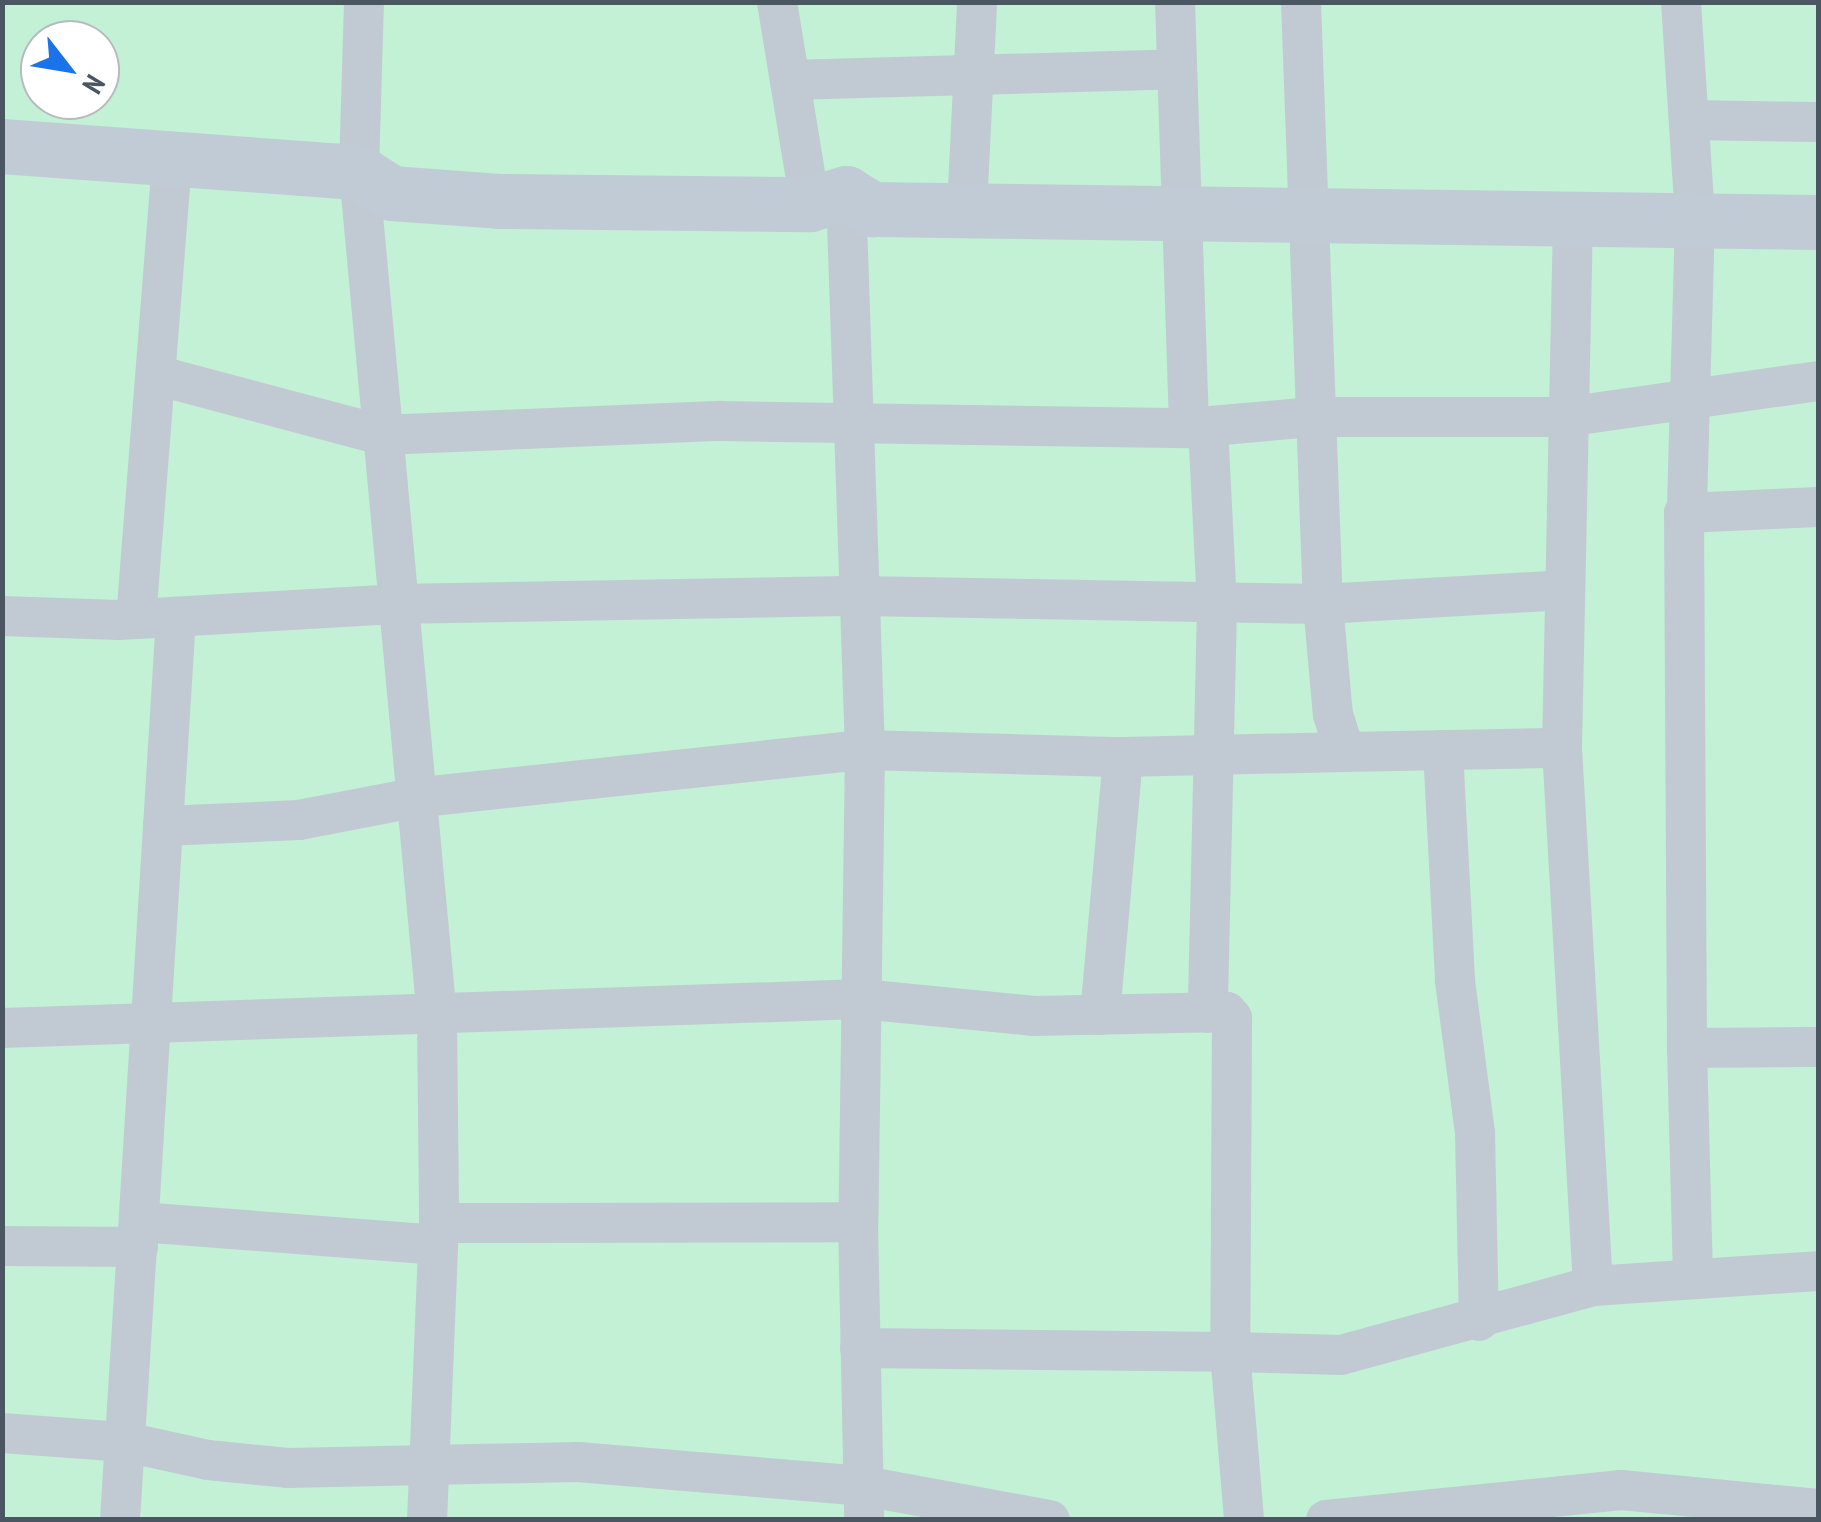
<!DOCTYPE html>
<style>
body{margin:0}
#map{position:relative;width:1821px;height:1522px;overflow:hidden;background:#f5f3f3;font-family:"PT Sans Narrow",sans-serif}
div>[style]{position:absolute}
.green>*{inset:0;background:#c3f1d5}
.street>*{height:40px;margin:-20px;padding:0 20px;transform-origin:20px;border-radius:20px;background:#c1cad2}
.secondary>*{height:55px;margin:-27.5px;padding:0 27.5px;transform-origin:27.5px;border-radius:27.5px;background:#c1cbd6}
span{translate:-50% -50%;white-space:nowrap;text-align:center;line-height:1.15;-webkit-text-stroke:8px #fff;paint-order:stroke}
.frame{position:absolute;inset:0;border:5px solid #4a5661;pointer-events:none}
.north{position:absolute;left:20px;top:20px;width:100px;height:100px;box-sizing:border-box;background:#fff;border:2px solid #b7bbc0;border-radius:50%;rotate:121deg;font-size:28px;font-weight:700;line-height:40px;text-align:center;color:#4a5661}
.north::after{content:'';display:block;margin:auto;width:35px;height:45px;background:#1a73e8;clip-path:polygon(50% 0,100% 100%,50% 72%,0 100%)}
</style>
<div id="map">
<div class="green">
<div style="clip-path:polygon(evenodd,3px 3px,1818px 3px,1818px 1519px,3px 1519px,3px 3px,40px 40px,100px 40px,100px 100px,40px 100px,40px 40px)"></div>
</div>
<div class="street">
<div style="left:364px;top:2px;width:170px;rotate:91.7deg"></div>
<div style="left:359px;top:172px;width:850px;rotate:84.73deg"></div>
<div style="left:437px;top:1018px;width:205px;rotate:89.4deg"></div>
<div style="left:439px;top:1223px;width:297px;rotate:92.3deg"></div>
<div style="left:777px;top:2px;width:205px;rotate:80.7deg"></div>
<div style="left:1175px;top:2px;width:426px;rotate:88.1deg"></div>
<div style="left:1301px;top:2px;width:602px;rotate:87.91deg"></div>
<div style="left:1323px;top:604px;width:111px;rotate:84.9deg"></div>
<div style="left:1333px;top:715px;width:39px;rotate:72deg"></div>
<div style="left:1345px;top:752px;width:217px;rotate:-1.1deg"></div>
<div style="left:1562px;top:748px;width:530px;rotate:-88.81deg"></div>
<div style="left:1681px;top:2px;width:217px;rotate:86.3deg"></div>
<div style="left:1695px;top:219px;width:290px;rotate:91.6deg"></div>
<div style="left:790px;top:80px;width:387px;rotate:-1.6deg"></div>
<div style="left:1689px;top:120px;width:129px;rotate:0.9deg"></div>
<div style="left:846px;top:193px;width:557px;rotate:88.05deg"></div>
<div style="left:865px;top:750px;width:472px;rotate:90.8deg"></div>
<div style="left:858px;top:1222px;width:298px;rotate:88.8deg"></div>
<div style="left:967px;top:209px;width:207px;rotate:-87.2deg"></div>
<div style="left:156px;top:375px;width:234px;rotate:14.9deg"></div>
<div style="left:382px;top:435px;width:339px;rotate:-2.4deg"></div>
<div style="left:721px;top:421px;width:468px;rotate:0.9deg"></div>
<div style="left:1189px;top:428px;width:124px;rotate:-5.1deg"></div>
<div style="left:1313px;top:417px;width:252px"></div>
<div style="left:1565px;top:417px;width:256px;rotate:-8.1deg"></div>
<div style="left:1208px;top:427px;width:179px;rotate:87.1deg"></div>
<div style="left:1217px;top:606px;width:407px;rotate:91.3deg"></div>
<div style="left:1818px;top:507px;width:134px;rotate:177.4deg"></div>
<div style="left:1684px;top:513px;width:535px;rotate:89.68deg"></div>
<div style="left:1687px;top:1048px;width:131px;rotate:-0.4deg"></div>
<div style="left:2px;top:616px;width:117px;rotate:2deg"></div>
<div style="left:119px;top:620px;width:276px;rotate:-3.3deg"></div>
<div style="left:395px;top:604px;width:466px;rotate:-1deg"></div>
<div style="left:861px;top:596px;width:462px;rotate:1deg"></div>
<div style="left:1323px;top:604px;width:242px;rotate:-3.3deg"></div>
<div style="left:136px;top:619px;width:461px;rotate:-85.5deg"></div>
<div style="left:1562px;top:748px;width:539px;rotate:86.7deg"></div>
<div style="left:1443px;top:750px;width:231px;rotate:87deg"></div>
<div style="left:1455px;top:981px;width:153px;rotate:82.5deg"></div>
<div style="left:1475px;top:1133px;width:188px;rotate:88.8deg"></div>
<div style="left:163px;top:826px;width:136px;rotate:-2.5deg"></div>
<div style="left:299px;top:820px;width:116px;rotate:-10.9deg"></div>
<div style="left:413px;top:798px;width:455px;rotate:-6.1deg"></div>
<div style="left:865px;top:750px;width:258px;rotate:1.6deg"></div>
<div style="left:1123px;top:757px;width:222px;rotate:-1.3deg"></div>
<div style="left:1100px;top:1015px;width:259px;rotate:-84.9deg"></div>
<div style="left:2px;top:1028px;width:859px;rotate:-1.93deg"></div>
<div style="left:861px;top:999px;width:174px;rotate:5.6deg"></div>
<div style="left:1034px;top:1016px;width:193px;rotate:-1.2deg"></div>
<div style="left:1227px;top:1012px;width:8px;rotate:50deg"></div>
<div style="left:1232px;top:1018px;width:334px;rotate:90.3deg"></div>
<div style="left:1230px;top:1352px;width:111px;rotate:1.5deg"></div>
<div style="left:1341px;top:1355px;width:261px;rotate:-15.3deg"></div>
<div style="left:1593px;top:1286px;width:225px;rotate:-3.8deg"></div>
<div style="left:1687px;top:1048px;width:231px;rotate:88.5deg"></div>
<div style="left:140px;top:1222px;width:299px;rotate:4.4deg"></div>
<div style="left:439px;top:1223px;width:419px;rotate:-0.1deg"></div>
<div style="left:2px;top:1246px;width:136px;rotate:0.4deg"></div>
<div style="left:860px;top:1348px;width:370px;rotate:0.6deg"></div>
<div style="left:1230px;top:1352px;width:169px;rotate:85.2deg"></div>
<div style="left:2px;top:1433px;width:124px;rotate:4.2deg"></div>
<div style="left:126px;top:1442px;width:84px;rotate:12.4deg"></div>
<div style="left:208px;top:1460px;width:80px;rotate:5.7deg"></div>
<div style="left:288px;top:1468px;width:290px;rotate:-1.2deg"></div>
<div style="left:578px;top:1462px;width:287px;rotate:4.8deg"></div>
<div style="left:864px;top:1486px;width:189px;rotate:10.4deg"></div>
<div style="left:120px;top:1520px;width:905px;rotate:-86.45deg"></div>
<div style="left:1326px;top:1520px;width:297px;rotate:-5.8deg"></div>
<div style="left:1621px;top:1490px;width:198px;rotate:5.5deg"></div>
</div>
<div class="secondary">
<div style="left:2px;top:146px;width:358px;rotate:4.2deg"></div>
<div style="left:359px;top:172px;width:38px;rotate:33deg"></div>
<div style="left:391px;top:193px;width:108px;rotate:4.2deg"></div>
<div style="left:499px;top:201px;width:311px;rotate:0.6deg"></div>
<div style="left:810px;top:204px;width:38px;rotate:-17deg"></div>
<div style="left:846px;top:193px;width:31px;rotate:32deg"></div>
<div style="left:872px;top:209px;width:946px;rotate:0.79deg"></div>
</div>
<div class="frame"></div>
<div class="north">N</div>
</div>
